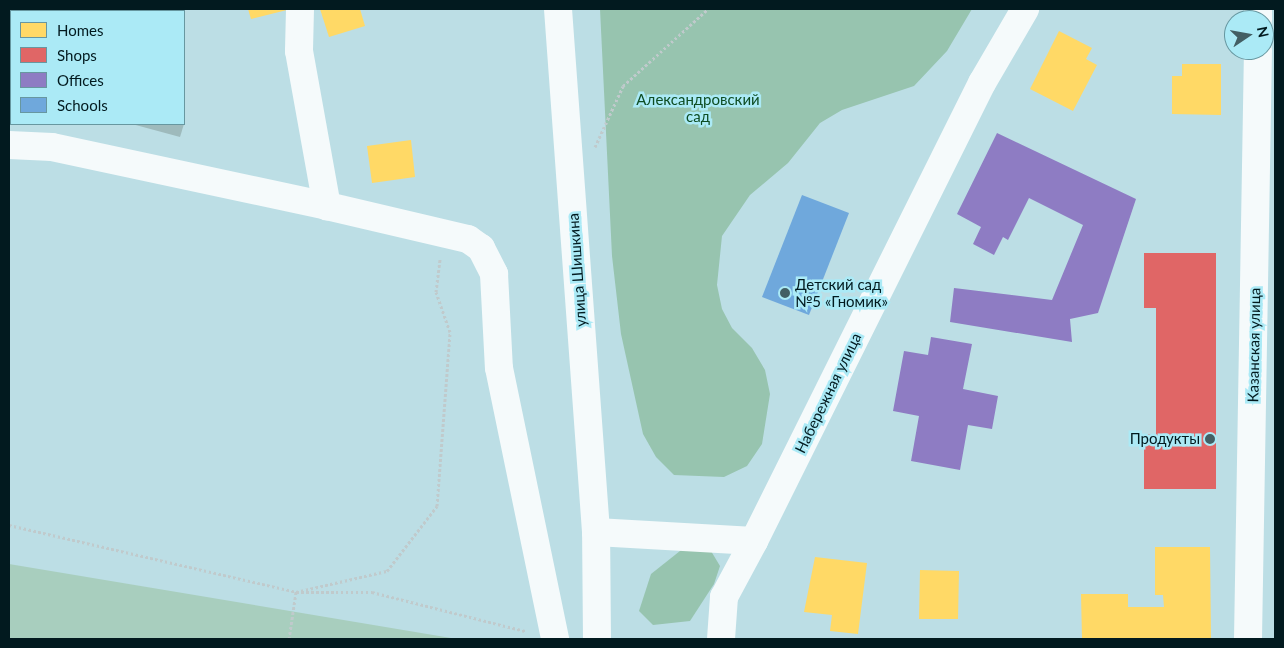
<!DOCTYPE html>
<meta charset="utf-8">
<style>
body{margin:0}
#map{position:relative;width:1284px;height:648px;overflow:hidden;background:#bcdee5;font-family:Lato,sans-serif}
div>[style]{position:absolute}
.green>*{inset:0;background:#a8cebe}
.forest>*{inset:0;background:#97c4af}
.homes>*{inset:0;background:#ffd966}
.shops>*{inset:0;background:#e06666}
.offices>*{inset:0;background:#8e7cc3}
.schools>*{inset:0;background:#6fa8dc}
.building>*{inset:0;background:#9ebabc}
.path>*{height:3px;margin-top:-1.5px;transform-origin:0;background:repeating-linear-gradient(90deg,#c0cacc 0 2.5px,transparent 0 5px)}
.minor>*{height:28px;margin:-14px;padding:0 14px;transform-origin:14px;border-radius:14px;background:#f5fafb}
.dots>*{width:14px;height:14px;translate:-50% -50%;box-sizing:border-box;border:2px solid #abeaf6;border-radius:50%}
span{translate:-50% -50%;white-space:nowrap;text-align:center;line-height:1.15;-webkit-text-stroke:5px #abeaf6;paint-order:stroke}
.park-label{font-size:15px;color:#0e4d23}
.street-label{font-size:15px;color:#021a1f}
.poi-label{font-size:15px;color:#021a1f}
.left{translate:0 -50%;text-align:left}
.right{translate:-100% -50%;text-align:right}
.frame{position:absolute;inset:0;border:10px solid #021a1f;pointer-events:none}
.legend{position:absolute;left:10px;top:10px;width:175px;height:115px;box-sizing:border-box;background:#abeaf6;border:1px solid #6797a0;margin:0;padding:6px 9px;list-style:none;font-size:15px;color:#021a1f}
.legend li{display:flex;align-items:center;gap:10px;height:25px}
.legend b{width:25px;border:1px solid #6797a0}
.north{position:absolute;left:1224px;top:10px;width:50px;height:50px;box-sizing:border-box;background:#abeaf6;border:1px solid #6797a0;border-radius:50%;rotate:78deg;font-size:14px;font-weight:700;line-height:20px;text-align:center;color:#021a1f}
.north::after{content:'';display:block;margin:auto;width:18px;height:22px;background:#435f64;clip-path:polygon(50% 0,100% 100%,50% 72%,0 100%)}
</style>
<div id="map">
<div class="green">
<div style="clip-path:polygon(9px 564px,457px 639px,9px 639px)"></div>
</div>
<div class="forest">
<div style="clip-path:polygon(9px 9px,35px 11px,11px 11px,9px 99px)"></div>
<div style="clip-path:polygon(600px 9px,972px 9px,947px 51px,914px 86px,842px 110px,820px 123px,788px 163px,750px 195px,722px 236px,717px 285px,722px 309px,732px 328px,752px 348px,765px 370px,770px 394px,762px 444px,747px 466px,724px 477px,674px 475px,656px 457px,643px 434px,621px 334px,612px 256px)"></div>
<div style="clip-path:polygon(685px 547px,711px 551px,720px 566px,714px 584px,690px 621px,653px 625px,639px 611px,651px 574px)"></div>
</div>
<div class="homes">
<div style="clip-path:polygon(248px 9px,291px 9px,251px 19px)"></div>
<div style="clip-path:polygon(320px 9px,360px 9px,365px 26px,329px 37px)"></div>
<div style="clip-path:polygon(1059px 31px,1092px 48px,1086px 59px,1097px 65px,1073px 111px,1030px 89px)"></div>
<div style="clip-path:polygon(1182px 64px,1221px 64px,1221px 115px,1172px 114px,1172px 76px,1182px 76px)"></div>
<div style="clip-path:polygon(411px 140px,415px 177px,372px 183px,367px 146px)"></div>
<div style="clip-path:polygon(1155px 547px,1210px 547px,1211px 639px,1082px 639px,1081px 594px,1128px 594px,1128px 607px,1164px 607px,1163px 595px,1155px 595px)"></div>
<div style="clip-path:polygon(815px 557px,867px 563px,858px 634px,830px 631px,832px 615px,804px 612px)"></div>
<div style="clip-path:polygon(920px 570px,959px 571px,958px 619px,919px 619px)"></div>
</div>
<div class="shops">
<div style="clip-path:polygon(1144px 253px,1216px 253px,1216px 489px,1144px 489px,1144px 434px,1156px 435px,1156px 308px,1144px 308px)"></div>
</div>
<div class="offices">
<div style="clip-path:polygon(997px 133px,1136px 199px,1098px 313px,1070px 319px,1072px 342px,950px 322px,954px 288px,1052px 300px,1083px 225px,1029px 198px,1008px 240px,1003px 237px,994px 255px,973px 244px,981px 227px,957px 214px)"></div>
<div style="clip-path:polygon(931px 337px,972px 344px,963px 389px,998px 396px,992px 429px,968px 425px,960px 470px,911px 461px,919px 416px,893px 411px,904px 351px,928px 355px)"></div>
</div>
<div class="schools">
<div style="clip-path:polygon(802px 195px,849px 213px,809px 315px,762px 297px)"></div>
</div>
<div class="building">
<div style="clip-path:polygon(132px 124px,184px 124px,180px 137px)"></div>
</div>
<div class="path">
<div style="left:595px;top:147px;width:67px;rotate:-65.3deg"></div>
<div style="left:623px;top:86px;width:115px;rotate:-42.2deg"></div>
<div style="left:9px;top:525px;width:295px;rotate:13.1deg"></div>
<div style="left:296px;top:592px;width:93px;rotate:-13deg"></div>
<div style="left:387px;top:571px;width:82px;rotate:-52.4deg"></div>
<div style="left:437px;top:506px;width:174px;rotate:-85.7deg"></div>
<div style="left:450px;top:332px;width:42px;rotate:-109.3deg"></div>
<div style="left:436px;top:292px;width:33px;rotate:-83deg"></div>
<div style="left:289px;top:639px;width:48px;rotate:-81.5deg"></div>
<div style="left:296px;top:592px;width:76px"></div>
<div style="left:372px;top:592px;width:158px;rotate:14.3deg"></div>
</div>
<div class="minor">
<div style="left:300px;top:9px;width:42px;rotate:91.4deg"></div>
<div style="left:299px;top:51px;width:158px;rotate:79.8deg"></div>
<div style="left:558px;top:9px;width:524px;rotate:85.84deg"></div>
<div style="left:1258px;top:20px;width:11px;rotate:-90deg"></div>
<div style="left:9px;top:145px;width:43px;rotate:2.7deg"></div>
<div style="left:52px;top:147px;width:281px;rotate:12.1deg"></div>
<div style="left:327px;top:206px;width:145px;rotate:13.2deg"></div>
<div style="left:468px;top:239px;width:16px;rotate:35deg"></div>
<div style="left:481px;top:248px;width:29px;rotate:63deg"></div>
<div style="left:494px;top:274px;width:94px;rotate:87deg"></div>
<div style="left:499px;top:368px;width:277px;rotate:78.3deg"></div>
<div style="left:597px;top:639px;width:107px;rotate:-90.5deg"></div>
<div style="left:596px;top:532px;width:158px;rotate:3.3deg"></div>
<div style="left:754px;top:541px;width:512px;rotate:-63.54deg"></div>
<div style="left:982px;top:83px;width:86px;rotate:-59.8deg"></div>
<div style="left:721px;top:639px;width:42px;rotate:-85.9deg"></div>
<div style="left:724px;top:597px;width:64px;rotate:-61.8deg"></div>
<div style="left:1248px;top:639px;width:589px;rotate:-89.03deg"></div>
</div>
<div class="dots">
<div style="left:785px;top:293px;background:#435f64"></div>
<div style="left:1210px;top:439px;background:#435f64"></div>
</div>
<div class="park-label">
<span style="left:698px;top:108px">Александровский<br>сад</span>
</div>
<div class="street-label">
<span style="left:577px;top:270px;rotate:-94deg">улица Шишкина</span>
<span style="left:1254px;top:345px;rotate:-89deg">Казанская улица</span>
<span style="left:828px;top:393px;rotate:-64deg">Набережная улица</span>
</div>
<div class="poi-label">
<span class="left" style="left:795px;top:293px">Детский сад<br>№5 «Гномик»</span>
<span class="right" style="left:1200px;top:439px">Продукты</span>
</div>
<div class="frame"></div>
<ul class="legend">
<li><b style="height:14px;background:#ffd966"></b>Homes</li>
<li><b style="height:14px;background:#e06666"></b>Shops</li>
<li><b style="height:14px;background:#8e7cc3"></b>Offices</li>
<li><b style="height:14px;background:#6fa8dc"></b>Schools</li>
</ul>
<div class="north">N</div>
</div>
